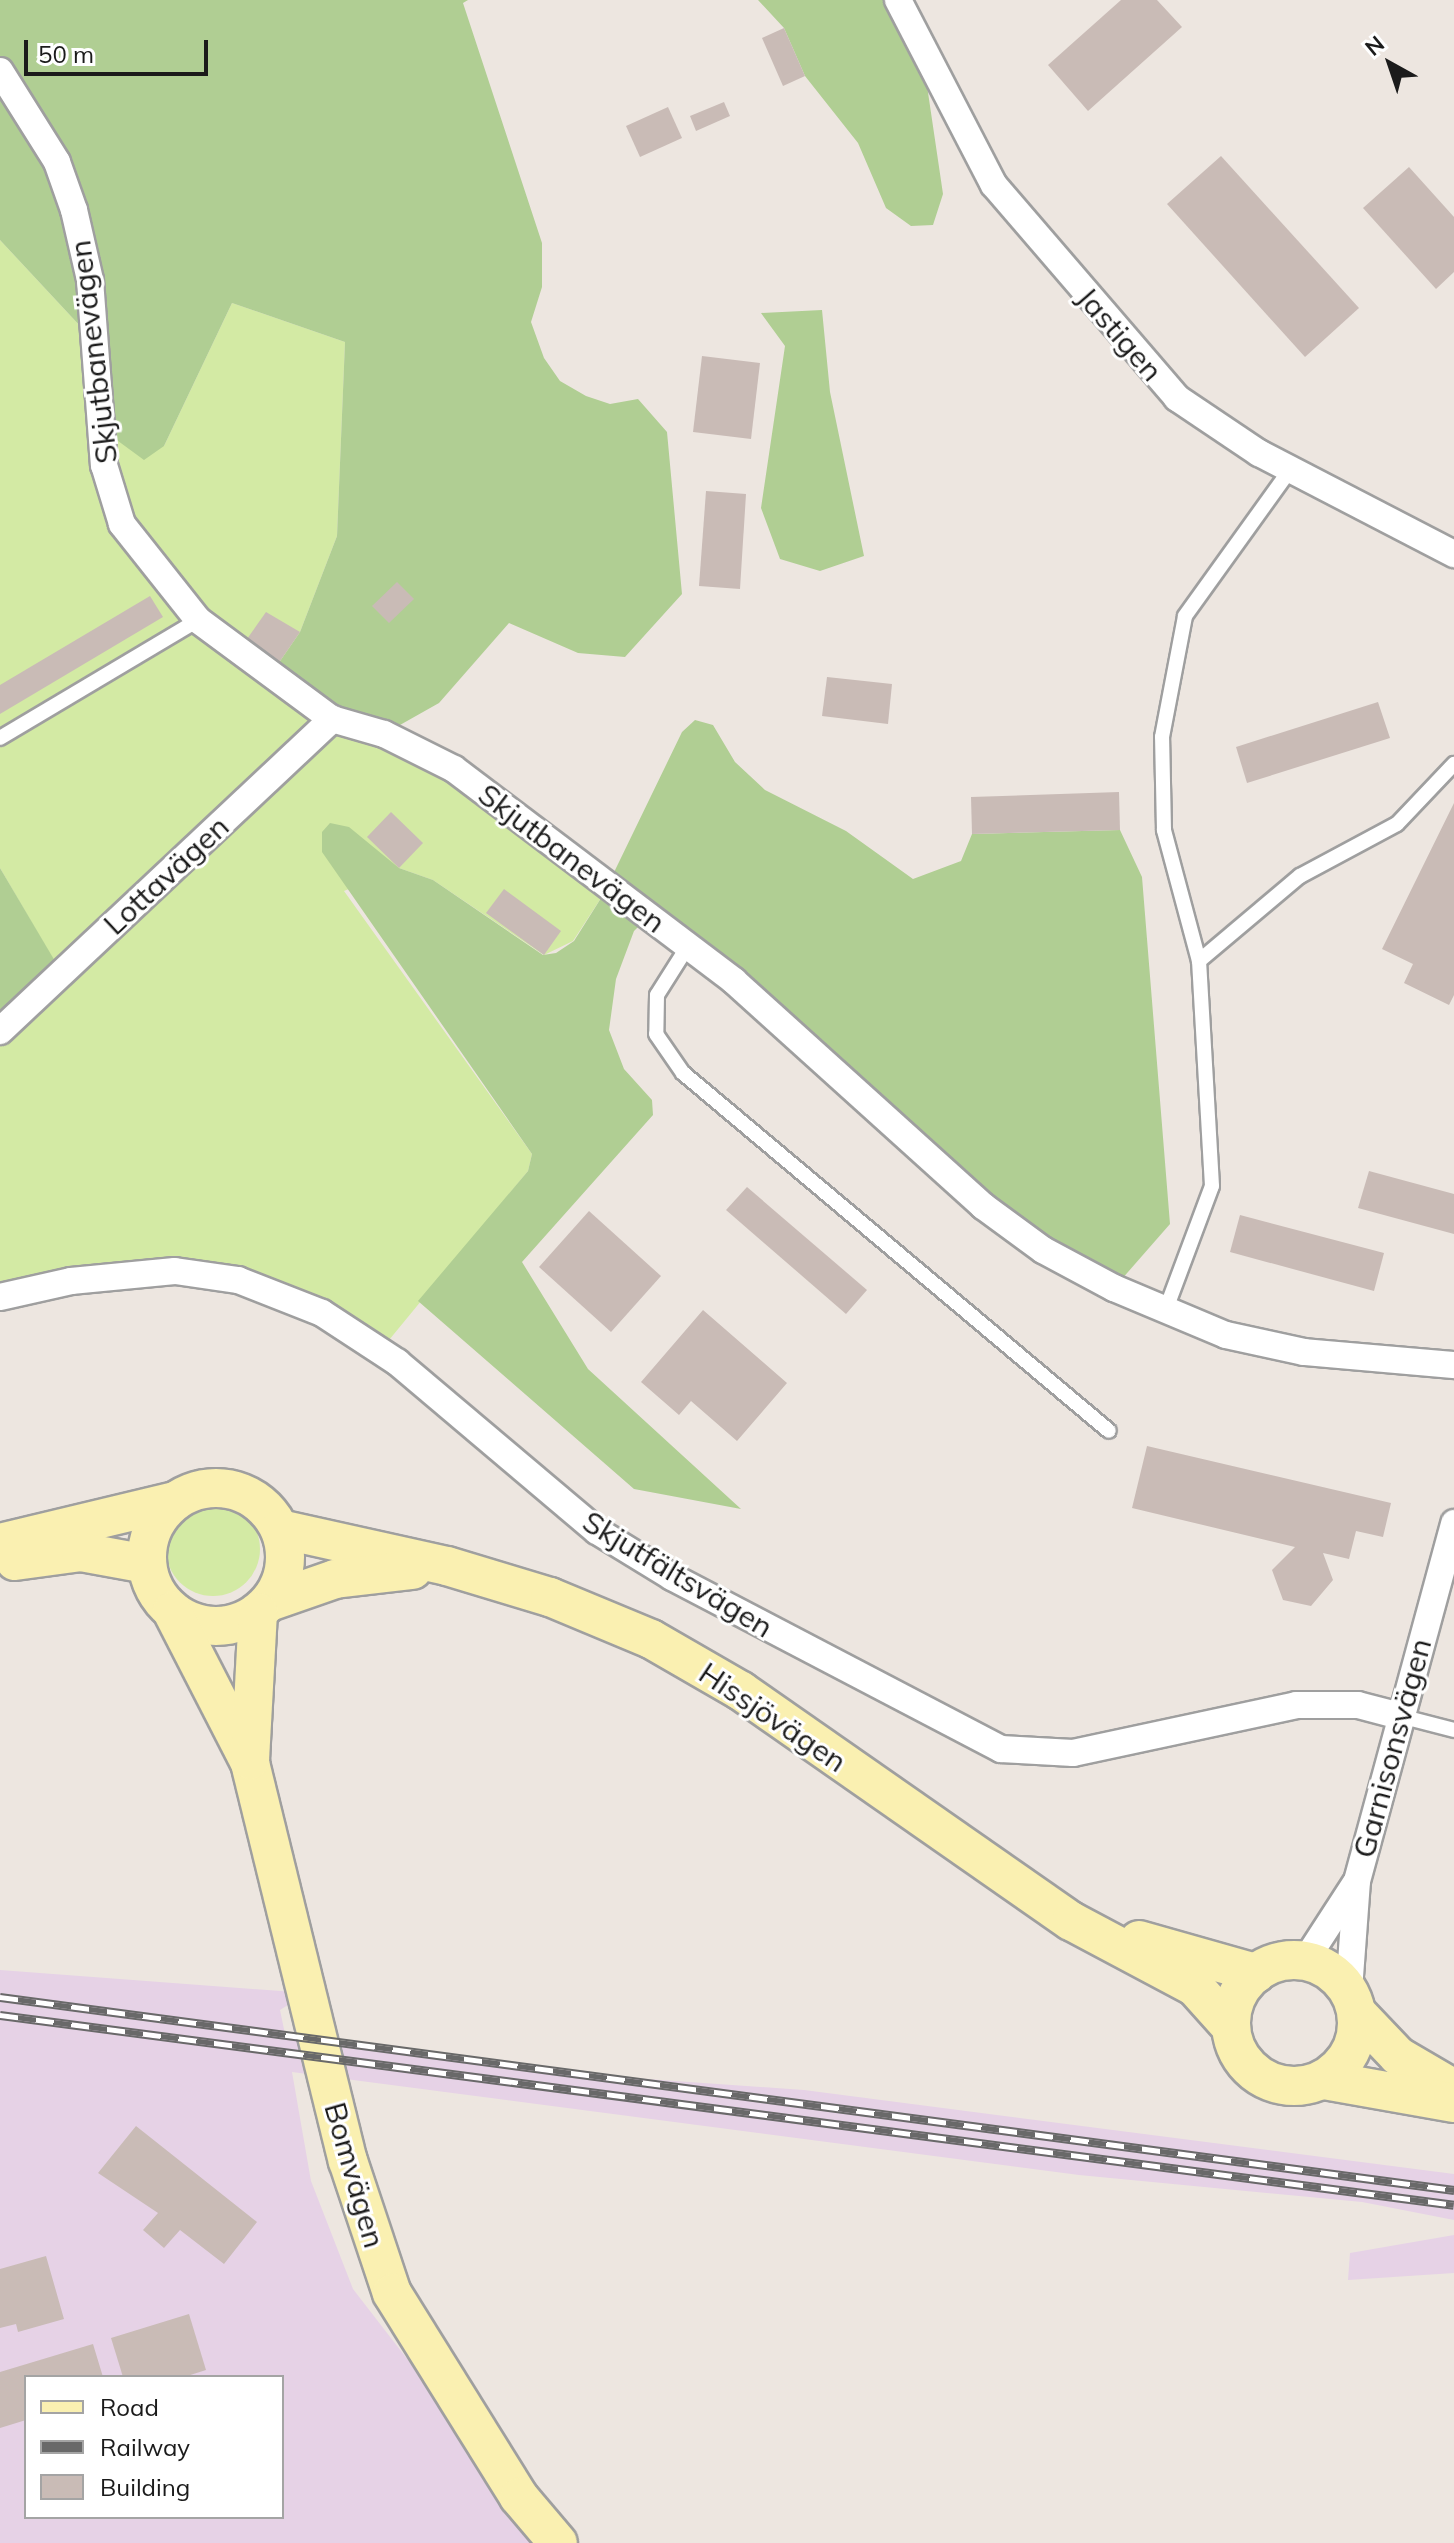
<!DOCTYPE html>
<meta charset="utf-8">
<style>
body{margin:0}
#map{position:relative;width:1454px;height:2543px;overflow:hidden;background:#ede6e0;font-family:Mulish,sans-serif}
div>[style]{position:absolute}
.industrial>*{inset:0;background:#e6d2e6}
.grass>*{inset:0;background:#d3eaa4}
.round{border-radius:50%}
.forest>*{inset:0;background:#b0ce93}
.building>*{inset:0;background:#c9bbb6}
.roads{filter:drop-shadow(2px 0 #9f9f9f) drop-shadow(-2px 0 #9f9f9f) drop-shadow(0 2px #9f9f9f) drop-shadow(0 -2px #9f9f9f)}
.lane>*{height:14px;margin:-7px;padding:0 7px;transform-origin:7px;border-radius:7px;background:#fff}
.street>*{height:26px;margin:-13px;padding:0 13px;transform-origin:13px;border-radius:13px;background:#fff}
.secondary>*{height:38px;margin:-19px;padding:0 19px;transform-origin:19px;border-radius:19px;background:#faf0b1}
.secondary>.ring{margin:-19px;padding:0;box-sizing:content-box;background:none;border:38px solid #faf0b1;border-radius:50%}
.rail>*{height:9px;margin-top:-4.5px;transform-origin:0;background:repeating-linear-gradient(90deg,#fff 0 18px,#696969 0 36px);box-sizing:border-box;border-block:2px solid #696969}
span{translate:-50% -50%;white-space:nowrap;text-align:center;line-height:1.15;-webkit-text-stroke:6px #fff;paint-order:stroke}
.street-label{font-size:30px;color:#1b1b1b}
.legend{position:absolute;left:24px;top:2375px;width:260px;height:144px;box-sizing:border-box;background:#fff;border:2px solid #a4a4a4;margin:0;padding:10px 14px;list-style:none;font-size:24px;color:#1b1b1b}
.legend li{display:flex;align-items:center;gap:16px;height:40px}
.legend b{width:40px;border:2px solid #a4a4a4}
.north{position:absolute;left:1350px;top:24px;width:80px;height:80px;-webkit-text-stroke:6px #fff;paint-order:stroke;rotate:320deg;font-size:22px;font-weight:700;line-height:32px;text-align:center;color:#1b1b1b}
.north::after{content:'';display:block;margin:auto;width:28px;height:36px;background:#1b1b1b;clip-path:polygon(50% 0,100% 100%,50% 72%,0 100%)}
.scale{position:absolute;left:24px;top:40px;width:184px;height:36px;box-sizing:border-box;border:4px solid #1b1b1b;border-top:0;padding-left:10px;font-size:24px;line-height:28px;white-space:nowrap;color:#1b1b1b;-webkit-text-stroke:6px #fff;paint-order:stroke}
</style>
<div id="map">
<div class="industrial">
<div style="clip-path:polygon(evenodd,0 1970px,307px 1993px,280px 2010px,285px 2034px,618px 2077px,804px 2090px,1454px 2174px,1454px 2220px,1362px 2202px,1079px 2175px,292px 2072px,311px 2181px,353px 2289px,476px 2448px,558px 2543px,0 2543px,0 1970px,26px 2377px,282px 2377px,282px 2517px,26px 2517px,26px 2377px)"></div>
<div style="clip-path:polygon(1454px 2235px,1454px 2273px,1348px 2280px,1350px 2253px)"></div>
</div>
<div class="grass">
<div style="clip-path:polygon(0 240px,95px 342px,164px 446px,232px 303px,345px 342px,337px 536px,300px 632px,278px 664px,454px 769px,603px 895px,573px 941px,544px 955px,433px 880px,399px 868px,344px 891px,532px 1154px,528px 1171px,380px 1351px,322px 1313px,175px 1271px,0 1297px,0 1031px,61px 973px,0 868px)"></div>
<div class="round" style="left:166px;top:1502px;width:94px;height:94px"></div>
</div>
<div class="forest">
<div style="clip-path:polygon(0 0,468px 0,463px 3px,542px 243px,542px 287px,531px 322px,544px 358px,560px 381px,586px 396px,610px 404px,638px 399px,667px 432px,682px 594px,625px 657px,578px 653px,509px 623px,439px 703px,384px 734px,332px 719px,278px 664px,300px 632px,337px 536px,345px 342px,232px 303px,164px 446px,144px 460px,99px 427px,95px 342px,0 240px)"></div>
<div style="clip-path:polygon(758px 0,898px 0,921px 45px,943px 194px,933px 225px,911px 226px,886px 208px,858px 143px,805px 76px,784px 28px)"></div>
<div style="clip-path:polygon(822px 310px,830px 392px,864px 556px,820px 571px,780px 559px,761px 508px,785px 346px,761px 313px)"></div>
<div style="clip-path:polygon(695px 720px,713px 725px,735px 762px,765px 790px,846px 831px,913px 879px,961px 861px,972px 834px,1120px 830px,1142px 877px,1170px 1224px,1114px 1288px,1043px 1250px,648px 917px,634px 931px,616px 979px,609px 1030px,624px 1069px,652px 1100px,653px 1115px,522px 1262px,588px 1369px,741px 1509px,634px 1489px,418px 1301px,528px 1171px,532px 1154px,322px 852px,322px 832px,330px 823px,349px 827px,399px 868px,433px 880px,543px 955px,556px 953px,574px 941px,603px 895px,682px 732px)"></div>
<div style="clip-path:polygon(0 868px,62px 973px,0 1031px)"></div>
</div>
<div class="building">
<div style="clip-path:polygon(1121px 0,1157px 0,1182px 27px,1088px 111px,1048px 65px)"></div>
<div style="clip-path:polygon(784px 28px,805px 76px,783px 86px,762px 38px)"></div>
<div style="clip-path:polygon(724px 102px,730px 116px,696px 131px,690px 116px)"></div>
<div style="clip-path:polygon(668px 107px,682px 138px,640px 157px,626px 126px)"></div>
<div style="clip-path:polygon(1221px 156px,1359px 308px,1305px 357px,1167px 204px)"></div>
<div style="clip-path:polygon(1409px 167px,1454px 217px,1454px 272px,1436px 289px,1363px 208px)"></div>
<div style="clip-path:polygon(702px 356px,760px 363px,751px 439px,693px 432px)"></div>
<div style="clip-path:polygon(706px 491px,746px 494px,740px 589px,699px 586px)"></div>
<div style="clip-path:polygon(397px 582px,414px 599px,389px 623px,372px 606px)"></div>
<div style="clip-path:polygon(150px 596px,163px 617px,0 714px,0 685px)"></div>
<div style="clip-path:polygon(266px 612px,300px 632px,278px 664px,247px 639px)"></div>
<div style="clip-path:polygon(827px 677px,892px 684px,888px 724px,822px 716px)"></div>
<div style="clip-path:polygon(1378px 702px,1390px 738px,1247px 783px,1236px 747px)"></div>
<div style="clip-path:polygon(1119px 792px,1120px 830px,972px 834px,971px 797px)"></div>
<div style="clip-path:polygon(1454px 803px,1454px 995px,1449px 1005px,1404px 983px,1413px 964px,1382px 949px)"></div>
<div style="clip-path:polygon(391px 812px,423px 843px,399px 868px,367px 837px)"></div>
<div style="clip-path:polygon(504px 889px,561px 931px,544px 955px,486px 913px)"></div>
<div style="clip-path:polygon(1369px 1171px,1454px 1194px,1454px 1234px,1358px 1208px)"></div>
<div style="clip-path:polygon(747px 1187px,867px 1290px,846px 1314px,726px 1210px)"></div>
<div style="clip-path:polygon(589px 1211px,661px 1276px,611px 1332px,539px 1267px)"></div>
<div style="clip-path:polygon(1240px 1215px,1384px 1253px,1374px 1291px,1230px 1252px)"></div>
<div style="clip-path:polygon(703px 1310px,787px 1383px,737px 1441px,691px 1401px,679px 1415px,641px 1382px)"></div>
<div style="clip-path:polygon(1147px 1446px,1391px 1503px,1383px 1537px,1356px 1531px,1349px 1559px,1323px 1553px,1333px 1580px,1311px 1606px,1283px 1600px,1272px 1570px,1295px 1547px,1132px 1508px)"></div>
<div style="clip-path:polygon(136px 2126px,257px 2222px,224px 2264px,180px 2230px,164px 2248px,143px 2230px,158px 2213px,98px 2173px)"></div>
<div style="clip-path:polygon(46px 2256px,64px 2319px,18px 2332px,16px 2324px,0 2328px,0 2269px)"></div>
<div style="clip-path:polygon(189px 2314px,206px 2370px,184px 2377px,123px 2377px,111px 2338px)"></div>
<div style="clip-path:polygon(93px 2344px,103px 2377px,26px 2377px,26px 2420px,0 2428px,0 2372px)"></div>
</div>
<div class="roads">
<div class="lane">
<div style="left:0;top:738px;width:230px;rotate:-30.8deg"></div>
<div style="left:688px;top:946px;width:58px;rotate:122.3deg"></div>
<div style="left:657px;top:995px;width:39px;rotate:91deg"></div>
<div style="left:656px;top:1034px;width:47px;rotate:55.3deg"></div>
<div style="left:683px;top:1073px;width:556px;rotate:40.04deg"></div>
<div style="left:1199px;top:961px;width:132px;rotate:-40.1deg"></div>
<div style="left:1300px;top:876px;width:110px;rotate:-28.2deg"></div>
<div style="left:1397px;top:824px;width:83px;rotate:-46.5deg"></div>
<div style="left:1166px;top:1309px;width:131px;rotate:-69.5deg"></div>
<div style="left:1212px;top:1186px;width:225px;rotate:-93.3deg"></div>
<div style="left:1199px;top:961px;width:136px;rotate:-105deg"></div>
<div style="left:1164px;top:830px;width:93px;rotate:-91.2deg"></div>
<div style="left:1162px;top:737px;width:123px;rotate:-79.2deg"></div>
<div style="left:1185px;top:616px;width:180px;rotate:-54.3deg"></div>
<div style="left:1400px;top:1716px;width:56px;rotate:14.5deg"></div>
</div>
<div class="street">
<div style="left:898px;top:0;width:208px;rotate:62.6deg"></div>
<div style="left:994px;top:185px;width:281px;rotate:49.3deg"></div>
<div style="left:1177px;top:398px;width:99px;rotate:33.9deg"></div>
<div style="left:1259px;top:453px;width:220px;rotate:27.4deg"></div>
<div style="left:0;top:71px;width:107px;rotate:57.9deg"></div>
<div style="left:57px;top:162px;width:51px;rotate:70.5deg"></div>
<div style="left:74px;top:210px;width:72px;rotate:77.1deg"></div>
<div style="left:90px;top:280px;width:186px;rotate:85.7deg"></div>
<div style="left:104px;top:465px;width:62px;rotate:73deg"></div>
<div style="left:122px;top:524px;width:122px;rotate:51.6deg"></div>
<div style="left:198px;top:620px;width:167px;rotate:36.5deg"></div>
<div style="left:332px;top:719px;width:54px;rotate:16.1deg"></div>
<div style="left:384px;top:734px;width:78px;rotate:26.6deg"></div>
<div style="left:454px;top:769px;width:351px;rotate:37.1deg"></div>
<div style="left:734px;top:981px;width:336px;rotate:42.1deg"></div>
<div style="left:983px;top:1206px;width:74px;rotate:36.3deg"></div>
<div style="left:1043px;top:1250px;width:81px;rotate:28.2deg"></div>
<div style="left:1114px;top:1288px;width:121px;rotate:22.8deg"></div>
<div style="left:1226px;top:1335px;width:80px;rotate:12.3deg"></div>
<div style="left:1304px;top:1352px;width:151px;rotate:5deg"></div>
<div style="left:0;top:1031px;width:456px;rotate:-43.2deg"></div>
<div style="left:0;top:1297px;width:73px;rotate:-12.7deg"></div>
<div style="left:71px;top:1281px;width:104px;rotate:-5.5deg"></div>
<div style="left:175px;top:1271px;width:64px;rotate:8.1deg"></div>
<div style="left:238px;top:1280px;width:90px;rotate:21.4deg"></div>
<div style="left:322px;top:1313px;width:90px;rotate:33.2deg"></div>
<div style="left:397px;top:1362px;width:262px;rotate:40.2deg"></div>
<div style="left:597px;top:1531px;width:88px;rotate:31.5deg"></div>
<div style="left:672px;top:1577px;width:371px;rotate:27.6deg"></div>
<div style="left:1001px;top:1749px;width:72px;rotate:3.2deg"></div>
<div style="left:1073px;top:1753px;width:228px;rotate:-12.1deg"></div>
<div style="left:1296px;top:1705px;width:62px"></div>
<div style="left:1358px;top:1705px;width:43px;rotate:14.7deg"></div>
<div style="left:1305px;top:1961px;width:92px;rotate:-57deg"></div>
<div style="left:1349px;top:1990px;width:109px;rotate:-85.8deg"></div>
<div style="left:1357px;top:1881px;width:371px;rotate:-74.8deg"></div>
</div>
<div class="secondary">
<div class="ring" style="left:147px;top:1488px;width:100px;height:100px"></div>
<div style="left:280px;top:1529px;width:171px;rotate:12.5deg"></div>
<div style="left:447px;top:1566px;width:108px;rotate:16.8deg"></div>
<div style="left:550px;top:1597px;width:109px;rotate:22.6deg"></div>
<div style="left:651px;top:1639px;width:104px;rotate:30deg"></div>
<div style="left:741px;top:1691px;width:402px;rotate:34.9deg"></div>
<div style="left:1071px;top:1921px;width:140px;rotate:28deg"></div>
<div style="left:1195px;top:1987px;width:52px;rotate:48.1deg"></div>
<div style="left:0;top:1543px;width:180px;rotate:-13.5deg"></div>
<div style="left:15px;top:1561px;width:67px;rotate:-7.8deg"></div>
<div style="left:81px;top:1552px;width:67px;rotate:10.3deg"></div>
<div style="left:269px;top:1602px;width:70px;rotate:-19.2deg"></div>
<div style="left:335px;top:1579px;width:78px;rotate:-6.7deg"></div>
<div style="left:172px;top:1611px;width:171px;rotate:62.8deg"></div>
<div style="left:250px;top:1763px;width:410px;rotate:76.2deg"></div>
<div style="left:348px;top:2161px;width:139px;rotate:71.6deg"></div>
<div style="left:392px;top:2293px;width:240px;rotate:58.1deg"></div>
<div style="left:519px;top:2497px;width:60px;rotate:49.7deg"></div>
<div style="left:250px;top:1760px;width:148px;rotate:-86.9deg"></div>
<div style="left:1139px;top:1940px;width:122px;rotate:15.8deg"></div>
<div class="ring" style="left:1231px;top:1960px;width:88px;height:88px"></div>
<div style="left:1358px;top:2014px;width:58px;rotate:46.4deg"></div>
<div style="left:1398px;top:2056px;width:65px;rotate:30.5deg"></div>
<div style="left:1324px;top:2080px;width:132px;rotate:10deg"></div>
</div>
</div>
<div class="rail">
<div style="left:0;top:1997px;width:1467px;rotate:7.56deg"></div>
<div style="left:0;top:2015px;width:1466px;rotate:7.44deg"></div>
</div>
<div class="street-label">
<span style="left:1120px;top:334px;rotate:49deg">Jastigen</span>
<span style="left:93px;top:352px;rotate:-97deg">Skjutbanevägen</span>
<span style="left:572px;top:858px;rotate:37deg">Skjutbanevägen</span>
<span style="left:166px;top:875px;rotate:-43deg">Lottavägen</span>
<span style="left:678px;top:1574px;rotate:31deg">Skjutfältsvägen</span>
<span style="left:773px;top:1717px;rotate:34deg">Hissjövägen</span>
<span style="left:1392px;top:1748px;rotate:-75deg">Garnisonsvägen</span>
<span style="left:355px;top:2175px;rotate:74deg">Bomvägen</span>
</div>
<ul class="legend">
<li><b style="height:10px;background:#faf0b1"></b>Road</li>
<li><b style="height:10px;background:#696969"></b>Railway</li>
<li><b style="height:22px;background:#c9bbb6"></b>Building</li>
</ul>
<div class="north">N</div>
<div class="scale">50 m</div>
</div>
